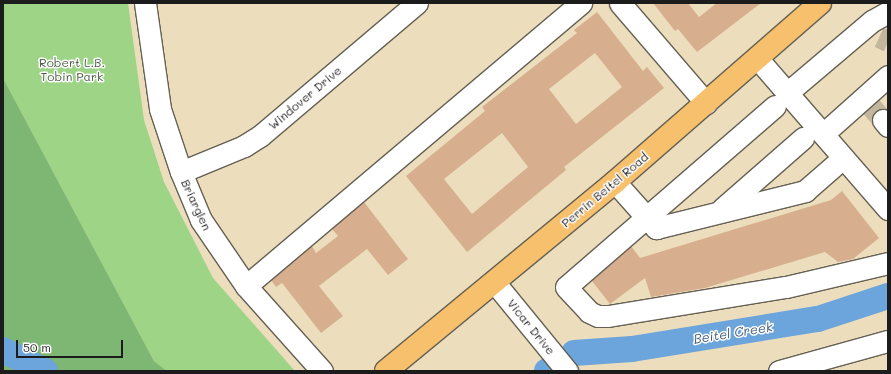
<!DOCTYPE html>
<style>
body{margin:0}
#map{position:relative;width:891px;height:374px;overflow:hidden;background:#ecdebc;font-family:Mali,sans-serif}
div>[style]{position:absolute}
.green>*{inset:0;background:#9dd486}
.forest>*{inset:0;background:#7eb673}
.river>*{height:26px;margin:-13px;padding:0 13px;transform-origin:13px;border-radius:13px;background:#6ba5db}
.building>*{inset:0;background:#d7af8f}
.minor-tunnel>*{height:21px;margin-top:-10.5px;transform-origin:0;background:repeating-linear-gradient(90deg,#c2b79c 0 21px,transparent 0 31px)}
.roads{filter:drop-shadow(1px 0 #656054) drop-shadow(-1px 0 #656054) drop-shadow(0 1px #656054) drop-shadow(0 -1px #656054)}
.minor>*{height:21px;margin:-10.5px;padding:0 10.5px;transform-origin:10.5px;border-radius:10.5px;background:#fff}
.major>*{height:22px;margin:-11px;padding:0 11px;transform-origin:11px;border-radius:11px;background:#f7c06c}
span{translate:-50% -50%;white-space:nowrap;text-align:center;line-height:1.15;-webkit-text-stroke:3px #fff;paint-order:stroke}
.park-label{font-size:12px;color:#495c41}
.street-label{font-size:12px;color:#1c1c1c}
.water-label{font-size:13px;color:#44607c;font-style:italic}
.frame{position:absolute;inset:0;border:4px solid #1c1c1c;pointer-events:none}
.scale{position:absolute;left:16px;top:340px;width:107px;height:18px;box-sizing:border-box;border:2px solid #1c1c1c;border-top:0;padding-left:5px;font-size:12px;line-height:14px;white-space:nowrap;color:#1c1c1c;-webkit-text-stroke:3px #fff;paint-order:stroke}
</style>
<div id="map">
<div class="green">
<div style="clip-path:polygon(3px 3px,128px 3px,144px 120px,164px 182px,213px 278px,295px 371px,167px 371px,154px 361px,3px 78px)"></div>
</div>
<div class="forest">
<div style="clip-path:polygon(3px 78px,154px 361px,167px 371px,3px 371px)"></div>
</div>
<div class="river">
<div style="left:3px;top:350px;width:47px;rotate:26.6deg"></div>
<div style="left:574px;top:353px;width:58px;rotate:-3.9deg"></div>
<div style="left:632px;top:349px;width:188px;rotate:-9.2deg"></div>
<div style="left:818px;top:319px;width:74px;rotate:-18.2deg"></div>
<div style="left:547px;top:371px;width:4px;rotate:-27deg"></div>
</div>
<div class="building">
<div style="clip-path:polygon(653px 3px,688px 3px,699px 17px,717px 3px,761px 3px,697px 52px,678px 29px,675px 31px)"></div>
<div style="clip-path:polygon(evenodd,597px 12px,643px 71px,647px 67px,664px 88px,564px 167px,566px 170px,467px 252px,406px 176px,485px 111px,482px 107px,577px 33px,574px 30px,597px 12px,595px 53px,622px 87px,576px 124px,549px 89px,595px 53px,597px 12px,502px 133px,528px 167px,472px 214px,444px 179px,502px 133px)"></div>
<div style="clip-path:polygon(842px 191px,879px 238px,853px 259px,838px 262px,825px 252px,705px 288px,651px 297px,645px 278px,610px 304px,592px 281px,631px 246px,640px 258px,831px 200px)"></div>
<div style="clip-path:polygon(364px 202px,408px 259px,388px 275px,367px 249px,319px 286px,343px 316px,321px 333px,282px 283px,276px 287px,271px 280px,312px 246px,316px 253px,338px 236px,332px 229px)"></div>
</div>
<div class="minor-tunnel">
<div style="left:879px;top:37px;width:10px;rotate:24deg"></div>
<div style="left:871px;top:106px;width:18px;rotate:49deg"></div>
</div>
<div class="roads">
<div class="minor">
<div style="left:145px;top:3px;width:107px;rotate:81.9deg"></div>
<div style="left:160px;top:109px;width:66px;rotate:71.6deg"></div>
<div style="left:181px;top:172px;width:52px;rotate:67.4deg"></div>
<div style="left:201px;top:220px;width:80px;rotate:55.7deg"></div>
<div style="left:246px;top:286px;width:114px;rotate:48.2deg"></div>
<div style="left:620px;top:3px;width:132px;rotate:49.3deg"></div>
<div style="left:757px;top:58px;width:200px;rotate:49.1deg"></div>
<div style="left:787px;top:93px;width:111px;rotate:-40.3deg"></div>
<div style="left:872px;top:21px;width:18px;rotate:-29deg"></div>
<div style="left:775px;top:106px;width:276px;rotate:139.1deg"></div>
<div style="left:566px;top:287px;width:34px;rotate:47deg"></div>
<div style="left:589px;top:312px;width:10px;rotate:24deg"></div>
<div style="left:598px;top:316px;width:10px"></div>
<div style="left:608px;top:316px;width:180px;rotate:-9.3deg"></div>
<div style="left:786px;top:287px;width:105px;rotate:-13.2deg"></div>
<div style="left:883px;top:120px;width:8px;rotate:50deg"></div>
<div style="left:823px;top:134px;width:87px;rotate:-41.7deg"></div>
<div style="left:181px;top:172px;width:68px;rotate:-22.4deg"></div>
<div style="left:244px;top:146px;width:19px;rotate:-32deg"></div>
<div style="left:260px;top:136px;width:206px;rotate:-40.3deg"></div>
<div style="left:615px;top:182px;width:62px;rotate:48.3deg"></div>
<div style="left:656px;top:228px;width:154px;rotate:-13.9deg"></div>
<div style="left:805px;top:191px;width:50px;rotate:-41deg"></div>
<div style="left:722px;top:209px;width:108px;rotate:-41.2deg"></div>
<div style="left:495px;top:283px;width:114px;rotate:50.7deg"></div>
<div style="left:246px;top:286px;width:439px;rotate:-40.2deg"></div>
<div style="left:779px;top:371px;width:113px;rotate:-15.4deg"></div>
</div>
<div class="major">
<div style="left:386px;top:371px;width:297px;rotate:-39.5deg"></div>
<div style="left:615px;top:182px;width:272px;rotate:-41.1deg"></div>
</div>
</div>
<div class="park-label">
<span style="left:72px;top:70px">Robert L.B.<br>Tobin Park</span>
</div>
<div class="street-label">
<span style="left:305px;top:98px;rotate:-40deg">Windover Drive</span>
<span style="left:605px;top:190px;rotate:-40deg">Perrin Beitel Road</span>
<span style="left:196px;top:205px;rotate:65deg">Briarglen</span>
<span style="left:531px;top:327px;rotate:51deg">Vicar Drive</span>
</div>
<div class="water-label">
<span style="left:733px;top:333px;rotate:-9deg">Beitel Creek</span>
</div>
<div class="frame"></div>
<div class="scale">50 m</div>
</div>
